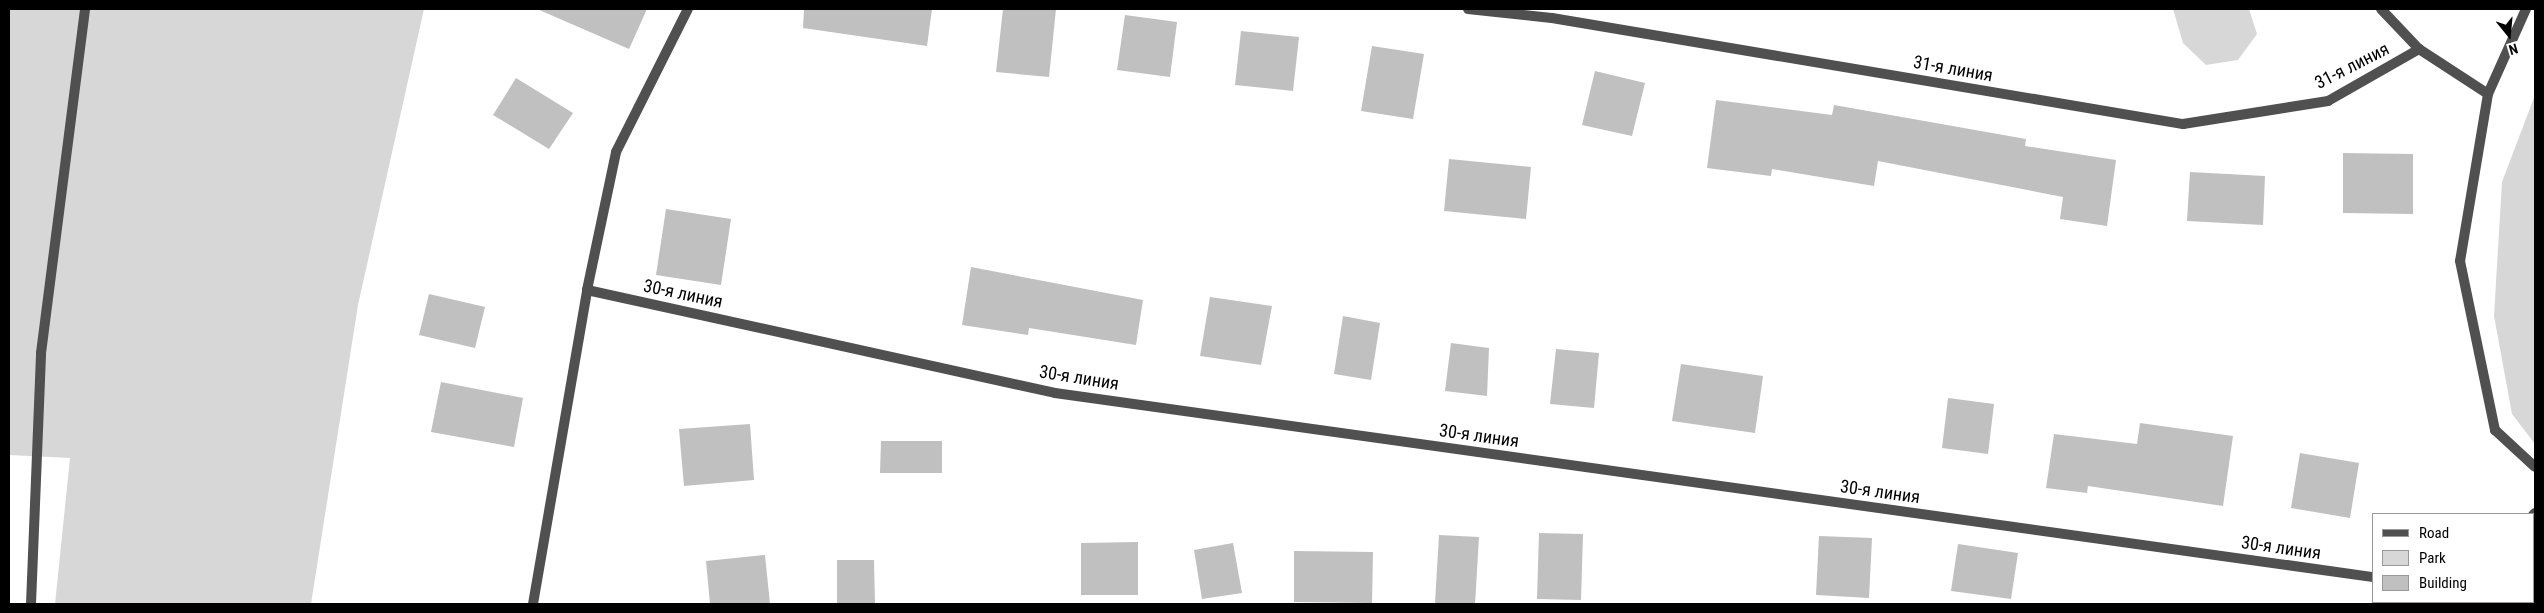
<!DOCTYPE html>
<meta charset="utf-8">
<style>
body{margin:0}
#map{position:relative;width:2544px;height:613px;overflow:hidden;background:#fff;font-family:"Roboto Condensed",sans-serif}
div>[style]{position:absolute}
.green>*{inset:0;background:#d7d7d7}
.building>*{inset:0;background:#c0c0c0}
.lane>*{height:10px;margin:-5px;padding:0 5px;transform-origin:5px;border-radius:5px;background:#505050}
.street>*{height:10px;margin:-5px;padding:0 5px;transform-origin:5px;border-radius:5px;background:#505050}
span{translate:-50% -50%;white-space:nowrap;text-align:center;line-height:1.15;-webkit-text-stroke:4px #fff;paint-order:stroke}
.street-label{font-size:18px;color:#000}
.frame{position:absolute;inset:0;border:10px solid #000;pointer-events:none}
.legend{position:absolute;left:2372px;top:513px;width:162px;height:90px;box-sizing:border-box;background:#fff;border:1px solid #999;margin:0;padding:6px 9px;list-style:none;font-size:15px;color:#000}
.legend li{display:flex;align-items:center;gap:10px;height:25px}
.legend b{width:25px;border:1px solid #999}
.north{position:absolute;left:2484px;top:10px;width:50px;height:50px;-webkit-text-stroke:4px #fff;paint-order:stroke;rotate:163deg;font-size:14px;font-weight:700;line-height:20px;text-align:center;color:#000}
.north::after{content:'';display:block;margin:auto;width:18px;height:22px;background:#000;clip-path:polygon(50% 0,100% 100%,50% 72%,0 100%)}
</style>
<div id="map">
<div class="green">
<div style="clip-path:polygon(9px 9px,424px 9px,358px 305px,311px 604px,55px 604px,70px 458px,9px 455px)"></div>
<div style="clip-path:polygon(2173px 9px,2249px 9px,2257px 34px,2238px 60px,2206px 65px,2183px 43px)"></div>
<div style="clip-path:polygon(2535px 95px,2535px 444px,2512px 414px,2494px 316px,2502px 182px)"></div>
</div>
<div class="building">
<div style="clip-path:polygon(537px 9px,647px 9px,629px 49px)"></div>
<div style="clip-path:polygon(804px 9px,932px 9px,927px 46px,803px 28px)"></div>
<div style="clip-path:polygon(1003px 9px,1056px 9px,1049px 77px,996px 72px)"></div>
<div style="clip-path:polygon(1125px 15px,1177px 22px,1170px 77px,1117px 70px)"></div>
<div style="clip-path:polygon(1241px 31px,1299px 37px,1293px 91px,1235px 85px)"></div>
<div style="clip-path:polygon(1372px 46px,1424px 54px,1413px 119px,1361px 111px)"></div>
<div style="clip-path:polygon(1595px 71px,1645px 83px,1632px 136px,1582px 125px)"></div>
<div style="clip-path:polygon(516px 78px,573px 113px,549px 149px,493px 115px)"></div>
<div style="clip-path:polygon(1716px 100px,1832px 115px,1834px 105px,2026px 139px,2025px 146px,2116px 160px,2107px 226px,2060px 219px,2063px 197px,1878px 161px,1874px 186px,1772px 169px,1771px 176px,1707px 168px)"></div>
<div style="clip-path:polygon(2343px 153px,2413px 154px,2413px 214px,2343px 213px)"></div>
<div style="clip-path:polygon(1449px 159px,1531px 167px,1526px 219px,1444px 211px)"></div>
<div style="clip-path:polygon(2190px 172px,2265px 176px,2263px 225px,2187px 221px)"></div>
<div style="clip-path:polygon(666px 209px,731px 219px,721px 285px,656px 275px)"></div>
<div style="clip-path:polygon(971px 267px,1143px 300px,1136px 345px,1029px 328px,1028px 335px,962px 325px)"></div>
<div style="clip-path:polygon(429px 294px,485px 307px,475px 348px,419px 335px)"></div>
<div style="clip-path:polygon(1210px 297px,1272px 306px,1261px 365px,1200px 356px)"></div>
<div style="clip-path:polygon(1343px 316px,1380px 323px,1371px 380px,1334px 374px)"></div>
<div style="clip-path:polygon(1451px 343px,1489px 348px,1487px 396px,1445px 391px)"></div>
<div style="clip-path:polygon(1556px 349px,1599px 353px,1594px 408px,1550px 404px)"></div>
<div style="clip-path:polygon(1681px 364px,1763px 376px,1755px 433px,1672px 421px)"></div>
<div style="clip-path:polygon(441px 382px,523px 398px,514px 447px,431px 432px)"></div>
<div style="clip-path:polygon(1948px 398px,1994px 404px,1988px 454px,1942px 448px)"></div>
<div style="clip-path:polygon(2140px 423px,2233px 436px,2223px 506px,2088px 486px,2087px 493px,2046px 488px,2054px 434px,2137px 444px)"></div>
<div style="clip-path:polygon(750px 424px,754px 480px,684px 486px,679px 429px)"></div>
<div style="clip-path:polygon(881px 441px,942px 441px,942px 473px,880px 473px)"></div>
<div style="clip-path:polygon(2300px 453px,2359px 463px,2350px 518px,2291px 508px)"></div>
<div style="clip-path:polygon(1539px 533px,1583px 534px,1581px 600px,1537px 599px)"></div>
<div style="clip-path:polygon(1439px 535px,1479px 537px,1475px 604px,1435px 603px)"></div>
<div style="clip-path:polygon(1819px 536px,1872px 538px,1869px 598px,1816px 595px)"></div>
<div style="clip-path:polygon(1138px 542px,1138px 595px,1081px 595px,1081px 543px)"></div>
<div style="clip-path:polygon(1233px 543px,1242px 593px,1202px 599px,1194px 550px)"></div>
<div style="clip-path:polygon(1958px 544px,2018px 553px,2011px 599px,1951px 591px)"></div>
<div style="clip-path:polygon(1294px 551px,1373px 552px,1372px 603px,1294px 602px)"></div>
<div style="clip-path:polygon(765px 555px,770px 604px,710px 604px,706px 561px)"></div>
<div style="clip-path:polygon(837px 560px,874px 560px,875px 604px,837px 604px)"></div>
</div>
<div class="lane">
<div style="left:31px;top:604px;width:251px;rotate:-87.7deg"></div>
<div style="left:41px;top:353px;width:347px;rotate:-82.7deg"></div>
</div>
<div class="street">
<div style="left:1468px;top:9px;width:84px;rotate:6.1deg"></div>
<div style="left:1552px;top:18px;width:640px;rotate:9.54deg"></div>
<div style="left:2183px;top:124px;width:147px;rotate:-9deg"></div>
<div style="left:2328px;top:101px;width:105px;rotate:-29.7deg"></div>
<div style="left:2381px;top:9px;width:55px;rotate:46.5deg"></div>
<div style="left:2419px;top:49px;width:82px;rotate:33.1deg"></div>
<div style="left:2526px;top:9px;width:93px;rotate:114.1deg"></div>
<div style="left:2488px;top:94px;width:169px;rotate:99.5deg"></div>
<div style="left:2460px;top:261px;width:173px;rotate:78.3deg"></div>
<div style="left:2495px;top:430px;width:54px;rotate:42.8deg"></div>
<div style="left:587px;top:290px;width:479px;rotate:12.4deg"></div>
<div style="left:1055px;top:393px;width:1331px;rotate:7.95deg"></div>
<div style="left:2533px;top:515px;width:3px;rotate:-45deg"></div>
<div style="left:533px;top:604px;width:319px;rotate:-80.2deg"></div>
<div style="left:587px;top:290px;width:141px;rotate:-78.1deg"></div>
<div style="left:616px;top:152px;width:160px;rotate:-63.3deg"></div>
</div>
<div class="street-label">
<span style="left:2352px;top:66px;rotate:-27deg">31-я линия</span>
<span style="left:1953px;top:69px;rotate:10deg">31-я линия</span>
<span style="left:683px;top:294px;rotate:12deg">30-я линия</span>
<span style="left:1079px;top:378px;rotate:9deg">30-я линия</span>
<span style="left:1479px;top:436px;rotate:8deg">30-я линия</span>
<span style="left:1880px;top:492px;rotate:8deg">30-я линия</span>
<span style="left:2281px;top:548px;rotate:8deg">30-я линия</span>
</div>
<div class="frame"></div>
<ul class="legend">
<li><b style="height:6px;background:#505050"></b>Road</li>
<li><b style="height:14px;background:#d7d7d7"></b>Park</li>
<li><b style="height:14px;background:#c0c0c0"></b>Building</li>
</ul>
<div class="north">N</div>
</div>
